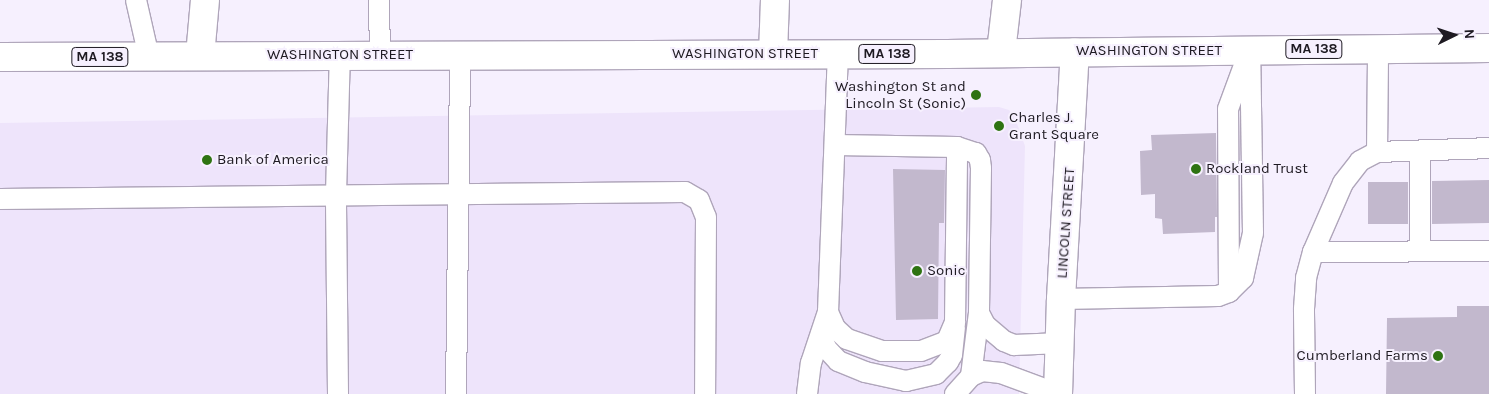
<!DOCTYPE html>
<style>
body{margin:0}
#map{position:relative;width:1489px;height:394px;overflow:hidden;background:#f6f0fe;font-family:Karla,sans-serif}
div>[style]{position:absolute}
.built>*{inset:0;background:#eee4fb}
.building>*{inset:0;background:#c2b8cd}
.roads{filter:drop-shadow(1px 0 #afa5ba) drop-shadow(-1px 0 #afa5ba) drop-shadow(0 1px #afa5ba) drop-shadow(0 -1px #afa5ba)}
.service>*{height:20px;margin:-10px;padding:0 10px;transform-origin:10px;border-radius:10px;background:#fff}
.minor>*{height:28px;margin:-14px;padding:0 14px;transform-origin:14px;border-radius:14px;background:#fff}
.tertiary>*{height:28px;margin:-14px;padding:0 14px;transform-origin:14px;border-radius:14px;background:#fff}
.primary>*{height:28px;margin:-14px;padding:0 14px;transform-origin:14px;border-radius:14px;background:#fff}
.dots>*{width:14px;height:14px;translate:-50% -50%;box-sizing:border-box;border:2px solid #f6f0fe;border-radius:50%}
span{translate:-50% -50%;white-space:nowrap;text-align:center;line-height:1.15;-webkit-text-stroke:4px #f6f0fe;paint-order:stroke}
.shield-label span{padding:1px 4px;background:#f6f0fe;border:1px solid;border-radius:4px;-webkit-text-stroke-width:0}
.shield-label{font-size:14px;color:#1e1a22;font-weight:700}
.street-label{font-size:15px;color:#1e1a22}
.poi-label{font-size:15px;color:#1e1a22}
.right{translate:-100% -50%;text-align:right}
.left{translate:0 -50%;text-align:left}
.north{position:absolute;left:1429px;top:10px;width:50px;height:50px;-webkit-text-stroke:4px #f6f0fe;paint-order:stroke;rotate:86deg;font-size:14px;font-weight:700;line-height:20px;text-align:center;color:#1e1a22}
.north::after{content:'';display:block;margin:auto;width:18px;height:22px;background:#1e1a22;clip-path:polygon(50% 0,100% 100%,50% 72%,0 100%)}
</style>
<div id="map">
<div class="built">
<div style="clip-path:polygon(999px 107px,1009px 110px,1015px 118px,1025px 146px,1019px 394px,0 394px,0 123px)"></div>
</div>
<div class="building">
<div style="clip-path:polygon(1216px 133px,1217px 217px,1215px 217px,1215px 232px,1163px 234px,1162px 219px,1155px 218px,1155px 194px,1141px 195px,1140px 151px,1152px 150px,1151px 135px)"></div>
<div style="clip-path:polygon(893px 169px,945px 170px,944px 223px,939px 223px,938px 319px,896px 320px)"></div>
<div style="clip-path:polygon(1489px 180px,1489px 223px,1432px 224px,1432px 181px)"></div>
<div style="clip-path:polygon(1368px 182px,1408px 182px,1408px 224px,1368px 224px)"></div>
<div style="clip-path:polygon(1457px 306px,1489px 306px,1489px 394px,1386px 394px,1387px 318px,1457px 317px)"></div>
</div>
<div class="roads">
<div class="service">
<div style="left:136px;top:0;width:58px;rotate:77.2deg"></div>
<div style="left:379px;top:0;width:55px;rotate:89deg"></div>
<div style="left:835px;top:145px;width:122px;rotate:0.9deg"></div>
<div style="left:957px;top:147px;width:20px;rotate:18deg"></div>
<div style="left:976px;top:153px;width:8px;rotate:60deg"></div>
<div style="left:980px;top:160px;width:8px;rotate:83deg"></div>
<div style="left:981px;top:168px;width:145px;rotate:90.8deg"></div>
<div style="left:979px;top:313px;width:13px;rotate:63deg"></div>
<div style="left:985px;top:325px;width:25px;rotate:40deg"></div>
<div style="left:1004px;top:341px;width:11px;rotate:22deg"></div>
<div style="left:1014px;top:345px;width:47px;rotate:-2.4deg"></div>
<div style="left:1420px;top:151px;width:100px;rotate:90deg"></div>
<div style="left:1377px;top:152px;width:112px;rotate:-2deg"></div>
<div style="left:0;top:199px;width:685px;rotate:-0.59deg"></div>
<div style="left:685px;top:192px;width:16px;rotate:30deg"></div>
<div style="left:699px;top:200px;width:18px;rotate:68deg"></div>
<div style="left:706px;top:217px;width:177px;rotate:90.3deg"></div>
<div style="left:1313px;top:252px;width:176px;rotate:-0.3deg"></div>
<div style="left:1229px;top:292px;width:183px;rotate:-90.3deg"></div>
<div style="left:1228px;top:109px;width:52px;rotate:-69.8deg"></div>
<div style="left:1061px;top:299px;width:157px;rotate:-1.1deg"></div>
<div style="left:1218px;top:296px;width:12px;rotate:-20deg"></div>
<div style="left:1229px;top:292px;width:20px;rotate:-45deg"></div>
<div style="left:1243px;top:278px;width:46px;rotate:-77.5deg"></div>
<div style="left:1253px;top:233px;width:183px;rotate:-90.9deg"></div>
<div style="left:828px;top:312px;width:17px;rotate:66deg"></div>
<div style="left:835px;top:328px;width:16px;rotate:43deg"></div>
<div style="left:847px;top:339px;width:37px;rotate:19deg"></div>
<div style="left:882px;top:351px;width:39px"></div>
<div style="left:921px;top:351px;width:28px;rotate:-21deg"></div>
<div style="left:947px;top:341px;width:21px;rotate:-67deg"></div>
<div style="left:955px;top:322px;width:175px;rotate:-89.3deg"></div>
<div style="left:821px;top:334px;width:15px;rotate:70deg"></div>
<div style="left:826px;top:348px;width:18px;rotate:47deg"></div>
<div style="left:838px;top:361px;width:29px;rotate:22deg"></div>
<div style="left:865px;top:372px;width:42px;rotate:12.4deg"></div>
<div style="left:906px;top:381px;width:31px;rotate:-13deg"></div>
<div style="left:936px;top:374px;width:17px;rotate:-45deg"></div>
<div style="left:948px;top:362px;width:8px;rotate:-60deg"></div>
<div style="left:952px;top:355px;width:28px;rotate:-84deg"></div>
<div style="left:971px;top:376px;width:64px;rotate:-82.8deg"></div>
<div style="left:338px;top:394px;width:200px;rotate:-90.6deg"></div>
<div style="left:336px;top:194px;width:139px;rotate:-88.4deg"></div>
<div style="left:456px;top:394px;width:340px;rotate:-89.3deg"></div>
<div style="left:807px;top:394px;width:31px;rotate:-83deg"></div>
<div style="left:811px;top:363px;width:54px;rotate:-71.6deg"></div>
<div style="left:828px;top:312px;width:258px;rotate:-87.8deg"></div>
<div style="left:955px;top:394px;width:24px;rotate:-48deg"></div>
<div style="left:971px;top:376px;width:12px;rotate:-24deg"></div>
<div style="left:982px;top:371px;width:19px;rotate:6deg"></div>
<div style="left:1001px;top:373px;width:61px;rotate:20.2deg"></div>
<div style="left:1305px;top:394px;width:85px;rotate:-90.7deg"></div>
<div style="left:1304px;top:309px;width:31px;rotate:-86deg"></div>
<div style="left:1306px;top:278px;width:27px;rotate:-75deg"></div>
<div style="left:1313px;top:252px;width:75px;rotate:-66.5deg"></div>
<div style="left:1343px;top:183px;width:28px;rotate:-52deg"></div>
<div style="left:1360px;top:161px;width:19px;rotate:-28deg"></div>
<div style="left:1377px;top:152px;width:103px;rotate:-89.4deg"></div>
</div>
<div class="minor">
<div style="left:1001px;top:52px;width:52px;rotate:-83.4deg"></div>
<div style="left:773px;top:54px;width:54px;rotate:-87.9deg"></div>
<div style="left:200px;top:56px;width:56px;rotate:-84.9deg"></div>
</div>
<div class="tertiary">
<div style="left:1058px;top:394px;width:95px;rotate:-88.2deg"></div>
<div style="left:1061px;top:299px;width:247px;rotate:-86.8deg"></div>
</div>
<div class="primary">
<div style="left:0;top:57px;width:947px;rotate:-0.18deg"></div>
<div style="left:947px;top:54px;width:542px;rotate:-0.63deg"></div>
</div>
</div>
<div class="dots">
<div style="left:976px;top:95px;background:#2e7312"></div>
<div style="left:999px;top:126px;background:#2e7312"></div>
<div style="left:207px;top:160px;background:#2e7312"></div>
<div style="left:1196px;top:169px;background:#2e7312"></div>
<div style="left:917px;top:271px;background:#2e7312"></div>
<div style="left:1438px;top:356px;background:#2e7312"></div>
</div>
<div class="shield-label">
<span style="left:1314px;top:49px">MA 138</span>
<span style="left:887px;top:54px">MA 138</span>
<span style="left:100px;top:57px">MA 138</span>
</div>
<div class="street-label">
<span style="left:1149px;top:51px">WASHINGTON STREET</span>
<span style="left:745px;top:54px">WASHINGTON STREET</span>
<span style="left:340px;top:55px">WASHINGTON STREET</span>
<span style="left:1066px;top:223px;rotate:-86deg">LINCOLN STREET</span>
</div>
<div class="poi-label">
<span class="right" style="left:966px;top:95px">Washington St and<br>Lincoln St (Sonic)</span>
<span class="left" style="left:1009px;top:126px">Charles J.<br>Grant Square</span>
<span class="left" style="left:217px;top:160px">Bank of America</span>
<span class="left" style="left:1206px;top:169px">Rockland Trust</span>
<span class="left" style="left:927px;top:271px">Sonic</span>
<span class="right" style="left:1428px;top:356px">Cumberland Farms</span>
</div>
<div class="north">N</div>
</div>
